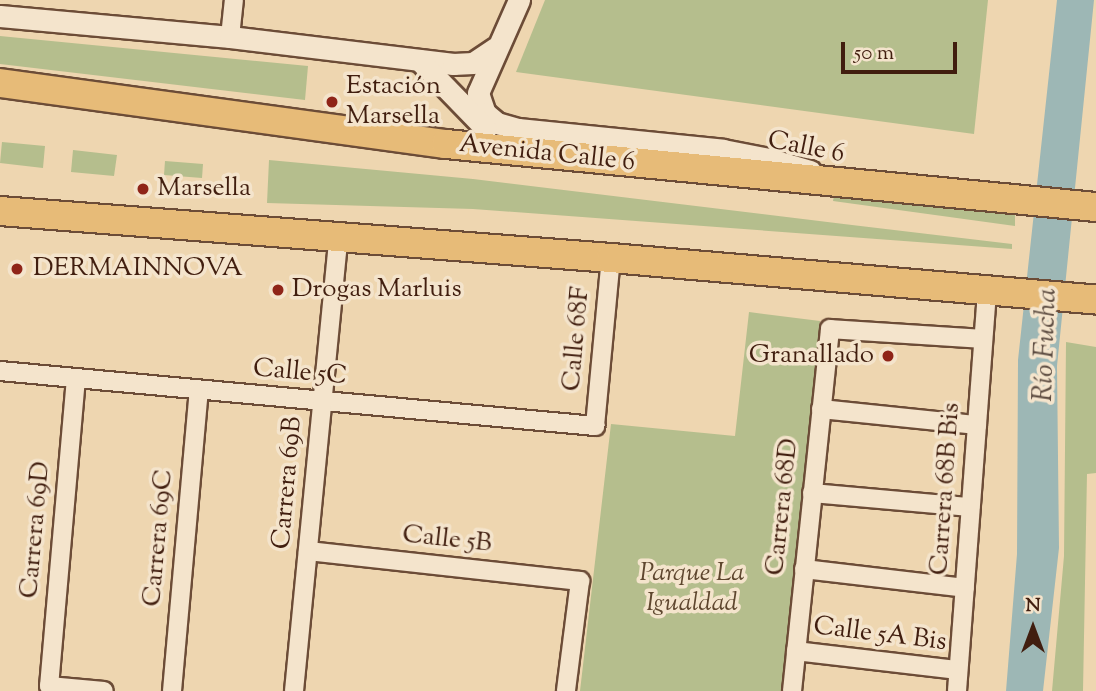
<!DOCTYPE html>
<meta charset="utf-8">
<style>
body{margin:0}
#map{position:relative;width:1096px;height:691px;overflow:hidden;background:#eed6b0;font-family:"Sorts Mill Goudy",serif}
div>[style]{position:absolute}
.green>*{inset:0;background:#b5be8d}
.water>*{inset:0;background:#9db7b5}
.roads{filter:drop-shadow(2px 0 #6c4c37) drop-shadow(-2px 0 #6c4c37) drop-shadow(0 2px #6c4c37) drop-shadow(0 -2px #6c4c37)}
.minor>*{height:18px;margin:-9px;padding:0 9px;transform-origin:9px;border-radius:9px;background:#f4e4cc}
.tertiary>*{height:21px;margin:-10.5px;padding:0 10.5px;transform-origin:10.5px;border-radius:10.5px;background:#f4e4cc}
.trunk>*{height:28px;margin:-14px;padding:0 14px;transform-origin:14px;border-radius:14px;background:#e7bb78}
.dots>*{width:19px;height:19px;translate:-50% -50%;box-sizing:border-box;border:4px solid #f4e4cc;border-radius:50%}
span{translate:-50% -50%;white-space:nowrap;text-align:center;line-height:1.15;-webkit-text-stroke:7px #f4e4cc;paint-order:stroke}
.poi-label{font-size:26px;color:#411e0f}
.left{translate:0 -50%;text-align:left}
.right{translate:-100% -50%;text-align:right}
.street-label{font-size:26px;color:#411e0f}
.park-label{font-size:26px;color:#5e462e;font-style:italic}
.water-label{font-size:28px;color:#5d4c41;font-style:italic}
.north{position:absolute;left:998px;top:593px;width:70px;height:70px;-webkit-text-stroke:5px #f4e4cc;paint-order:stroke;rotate:0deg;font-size:19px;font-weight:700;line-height:28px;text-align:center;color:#411e0f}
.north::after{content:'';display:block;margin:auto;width:24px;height:32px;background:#411e0f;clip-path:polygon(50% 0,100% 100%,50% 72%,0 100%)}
.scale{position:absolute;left:841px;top:42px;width:116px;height:32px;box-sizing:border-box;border:4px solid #411e0f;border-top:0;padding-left:9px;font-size:21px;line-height:24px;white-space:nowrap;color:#411e0f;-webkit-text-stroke:5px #f4e4cc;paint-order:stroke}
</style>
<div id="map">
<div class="green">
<div style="clip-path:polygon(545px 0,988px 0,974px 134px,516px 72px)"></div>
<div style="clip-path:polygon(0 36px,308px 66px,305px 100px,0 64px)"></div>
<div style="clip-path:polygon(2px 142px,45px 146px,43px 168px,0 163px)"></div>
<div style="clip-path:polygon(73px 150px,117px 155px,114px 176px,71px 172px)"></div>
<div style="clip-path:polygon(269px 160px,473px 179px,852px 225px,1012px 244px,1012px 249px,473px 209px,267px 203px)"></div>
<div style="clip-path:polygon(165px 161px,203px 164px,202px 178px,164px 175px)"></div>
<div style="clip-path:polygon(834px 196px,1015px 213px,1015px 226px,833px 201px)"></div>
<div style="clip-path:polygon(749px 312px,820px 321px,782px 691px,580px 691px,611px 424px,735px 436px)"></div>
<div style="clip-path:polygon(1066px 342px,1096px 347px,1096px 473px,1087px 474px,1083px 691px,1052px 691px,1064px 556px)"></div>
</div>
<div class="water">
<div style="clip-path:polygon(1057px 0,1094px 0,1057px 366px,1059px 548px,1043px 691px,1006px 691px,1017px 554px,1018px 360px)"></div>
</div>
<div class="roads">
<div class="minor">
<div style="left:230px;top:37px;width:37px;rotate:-84deg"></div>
<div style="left:0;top:371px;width:598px;rotate:5.28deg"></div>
<div style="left:595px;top:426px;width:169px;rotate:-84.6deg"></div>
<div style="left:76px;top:378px;width:309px;rotate:95deg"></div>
<div style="left:49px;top:686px;width:55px;rotate:5.2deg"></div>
<div style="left:821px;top:409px;width:157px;rotate:5.9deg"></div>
<div style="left:812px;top:493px;width:159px;rotate:5.1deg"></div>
<div style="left:308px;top:551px;width:274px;rotate:6.3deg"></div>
<div style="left:580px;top:581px;width:111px;rotate:97.3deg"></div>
<div style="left:804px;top:569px;width:162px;rotate:6.7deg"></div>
<div style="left:796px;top:651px;width:163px;rotate:6.7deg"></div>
<div style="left:172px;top:691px;width:302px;rotate:-84.9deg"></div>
<div style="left:294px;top:691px;width:454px;rotate:-84.4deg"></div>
<div style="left:792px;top:691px;width:364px;rotate:-84deg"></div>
<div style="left:830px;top:329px;width:153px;rotate:3.7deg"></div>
<div style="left:957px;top:691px;width:401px;rotate:-85.7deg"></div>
</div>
<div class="tertiary">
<div style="left:519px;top:0;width:102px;rotate:113.8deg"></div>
<div style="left:478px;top:93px;width:21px;rotate:71deg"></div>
<div style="left:485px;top:113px;width:16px;rotate:40deg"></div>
<div style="left:497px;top:123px;width:22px;rotate:16deg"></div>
<div style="left:518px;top:129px;width:206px;rotate:5.8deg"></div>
<div style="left:723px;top:150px;width:47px;rotate:11.1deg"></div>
<div style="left:769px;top:159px;width:43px;rotate:16.3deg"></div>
<div style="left:0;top:16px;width:231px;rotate:5.2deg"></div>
<div style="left:230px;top:37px;width:225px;rotate:6.9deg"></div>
<div style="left:453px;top:64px;width:20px;rotate:-3deg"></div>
<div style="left:473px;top:63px;width:27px;rotate:-34deg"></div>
<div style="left:419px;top:60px;width:96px;rotate:45.8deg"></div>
</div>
<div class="trunk">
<div style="left:0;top:83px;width:450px;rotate:7.8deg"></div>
<div style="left:446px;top:144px;width:653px;rotate:5.54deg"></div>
<div style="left:0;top:211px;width:613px;rotate:4.4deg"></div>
<div style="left:611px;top:258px;width:487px;rotate:4.9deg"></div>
</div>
</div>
<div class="dots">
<div style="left:332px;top:102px;background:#8f2418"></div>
<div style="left:143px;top:189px;background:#8f2418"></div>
<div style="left:17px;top:269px;background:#8f2418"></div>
<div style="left:278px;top:290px;background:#8f2418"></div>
<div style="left:888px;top:356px;background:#8f2418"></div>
</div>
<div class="poi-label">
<span class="left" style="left:346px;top:102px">Estación<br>Marsella</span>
<span class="left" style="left:157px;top:189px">Marsella</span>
<span class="left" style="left:33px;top:269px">DERMAINNOVA</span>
<span class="left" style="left:292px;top:290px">Drogas Marluis</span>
<span class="right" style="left:874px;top:356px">Granallado</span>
</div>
<div class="street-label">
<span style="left:806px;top:148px;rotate:11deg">Calle 6</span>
<span style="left:547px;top:154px;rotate:6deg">Avenida Calle 6</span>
<span style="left:577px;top:339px;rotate:-85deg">Calle 68F</span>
<span style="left:300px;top:373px;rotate:5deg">Calle 5C</span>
<span style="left:288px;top:483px;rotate:-85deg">Carrera 69B</span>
<span style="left:946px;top:489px;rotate:-86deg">Carrera 68B Bis</span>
<span style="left:783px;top:507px;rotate:-84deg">Carrera 68D</span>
<span style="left:36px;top:530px;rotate:-85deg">Carrera 69D</span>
<span style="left:159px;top:538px;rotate:-85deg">Carrera 69C</span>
<span style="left:447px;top:540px;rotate:6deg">Calle 5B</span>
<span style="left:880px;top:635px;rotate:7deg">Calle 5A Bis</span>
</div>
<div class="park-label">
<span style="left:692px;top:589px">Parque La<br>Igualdad</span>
</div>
<div class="water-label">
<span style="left:1046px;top:345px;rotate:-88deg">Río Fucha</span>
</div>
<div class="north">N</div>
<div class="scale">50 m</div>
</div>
